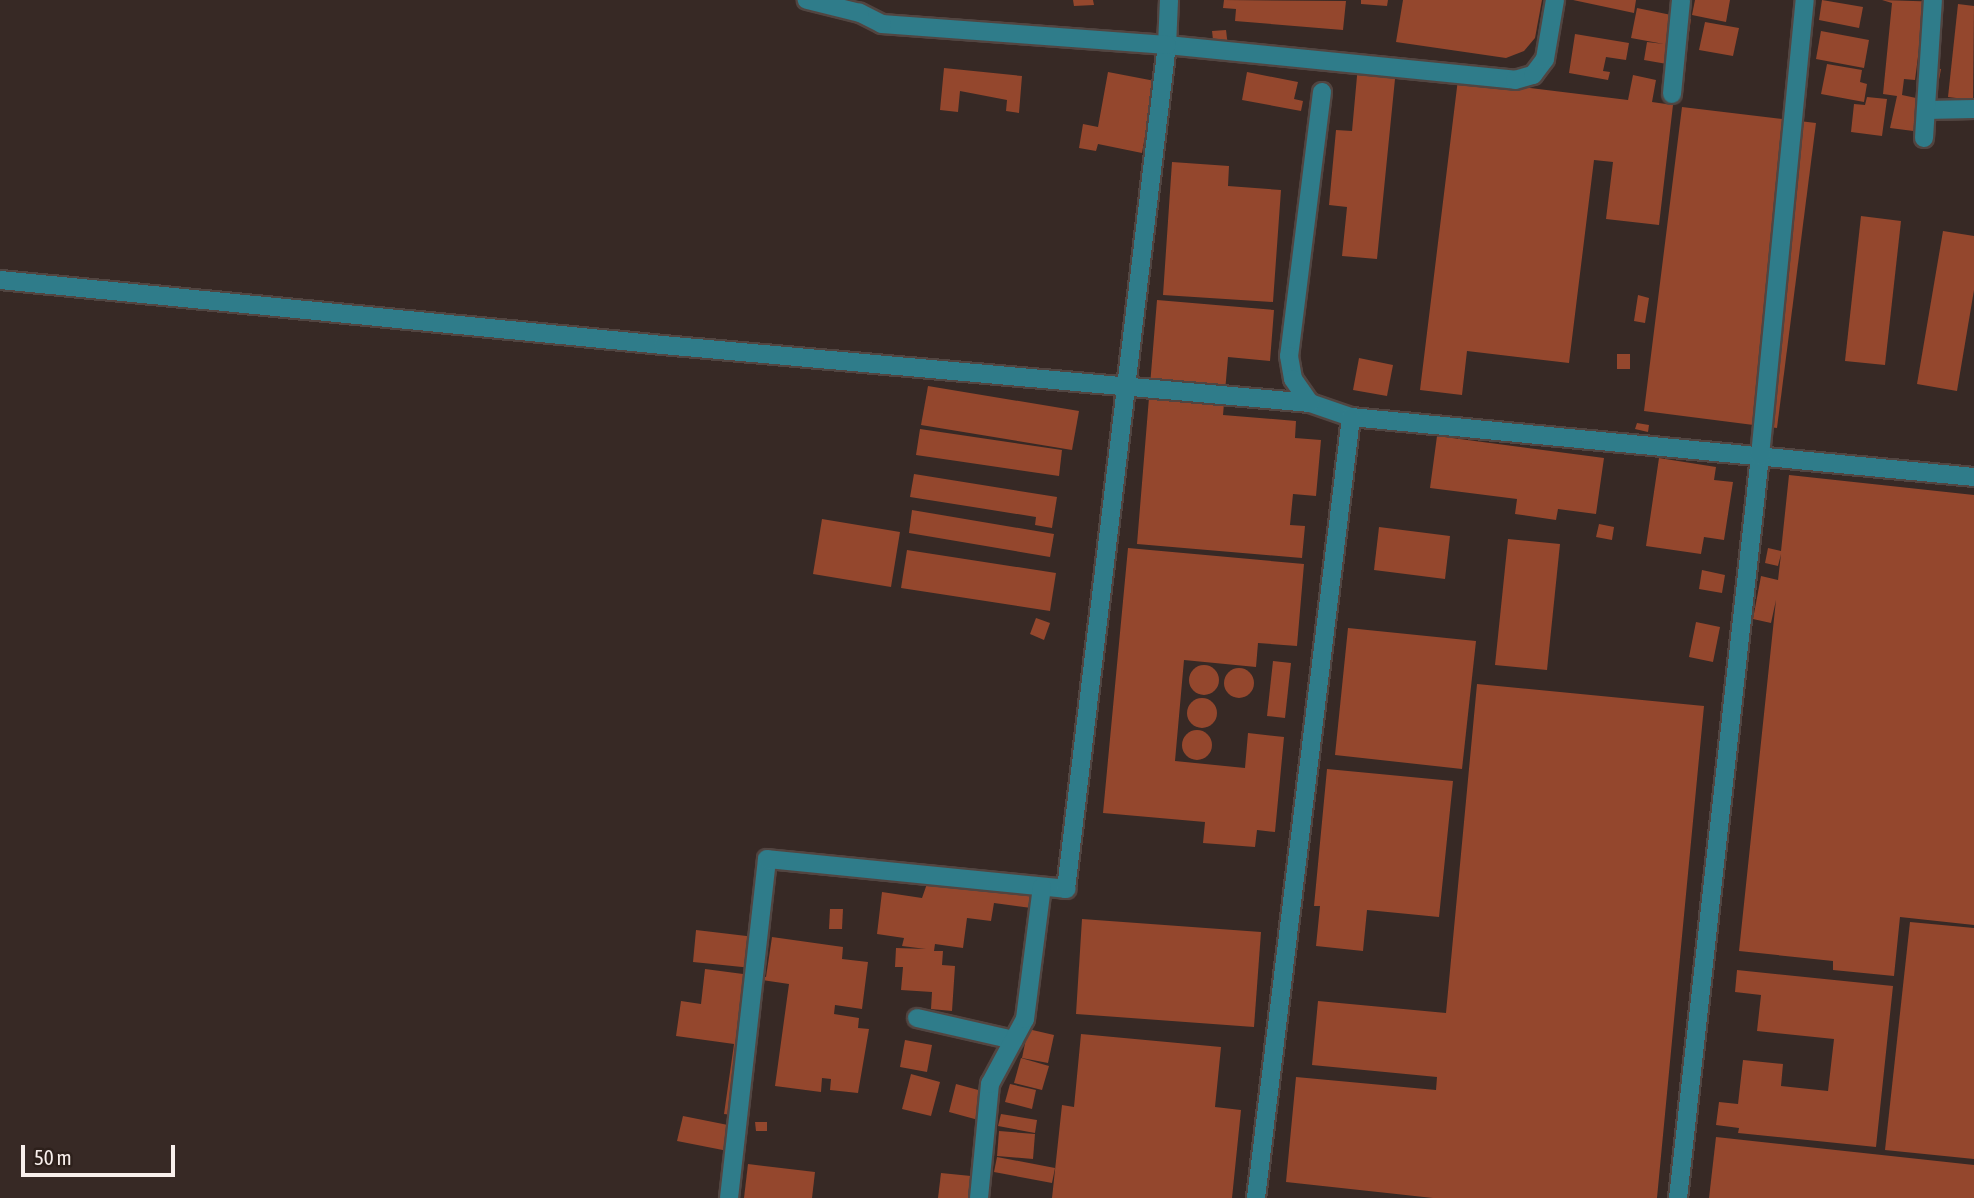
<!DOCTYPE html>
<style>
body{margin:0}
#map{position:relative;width:1974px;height:1198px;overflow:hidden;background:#372925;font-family:"Asap Condensed",sans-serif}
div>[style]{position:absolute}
.building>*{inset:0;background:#94472d}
.round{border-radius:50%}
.roads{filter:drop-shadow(2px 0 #524541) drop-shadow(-2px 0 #524541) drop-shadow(0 2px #524541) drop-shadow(0 -2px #524541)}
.street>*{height:18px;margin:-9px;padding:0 9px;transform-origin:9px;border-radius:9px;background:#2f7c8a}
span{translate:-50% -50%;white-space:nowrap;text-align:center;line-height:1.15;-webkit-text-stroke:6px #2d201b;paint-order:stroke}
.scale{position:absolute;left:21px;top:1145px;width:154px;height:32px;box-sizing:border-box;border:4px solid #f9f0ed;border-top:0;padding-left:9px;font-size:21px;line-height:24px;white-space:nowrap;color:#f9f0ed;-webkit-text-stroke:5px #2d201b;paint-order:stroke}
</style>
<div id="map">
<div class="building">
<div style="clip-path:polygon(1073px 0,1093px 0,1094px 5px,1074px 6px)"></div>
<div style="clip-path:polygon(1224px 0,1346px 1px,1343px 30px,1235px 21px,1236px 9px,1223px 8px)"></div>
<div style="clip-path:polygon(1361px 0,1388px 0,1387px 6px,1361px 4px)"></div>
<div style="clip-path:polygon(1403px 0,1542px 0,1535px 38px,1524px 51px,1506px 58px,1396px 42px)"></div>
<div style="clip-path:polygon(1573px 0,1636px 0,1634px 13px)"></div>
<div style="clip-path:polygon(1695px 0,1730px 0,1726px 22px,1692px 15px)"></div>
<div style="clip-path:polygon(1822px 0,1863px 7px,1859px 28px,1819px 20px)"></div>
<div style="clip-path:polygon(1882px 0,1944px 2px,1939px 51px,1919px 49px,1915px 80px,1904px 79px,1902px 95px,1935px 102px,1929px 133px,1890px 128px,1897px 96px,1883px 94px,1892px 3px)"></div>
<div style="clip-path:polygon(1958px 4px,1974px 6px,1973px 100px,1948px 97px)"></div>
<div style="clip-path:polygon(1637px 8px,1691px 19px,1684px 67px,1644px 60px,1647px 42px,1664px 44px,1631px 38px)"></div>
<div style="clip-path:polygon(1705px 22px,1739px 28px,1733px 56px,1699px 50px)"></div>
<div style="clip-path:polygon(1226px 30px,1228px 47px,1214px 48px,1212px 31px)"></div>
<div style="clip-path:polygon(1821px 31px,1869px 40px,1864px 68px,1816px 59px)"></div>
<div style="clip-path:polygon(1575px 34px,1629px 43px,1626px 60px,1606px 57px,1603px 71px,1610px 72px,1608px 80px,1569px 73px)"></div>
<div style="clip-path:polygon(1827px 64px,1862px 70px,1860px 82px,1867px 84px,1864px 102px,1821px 94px)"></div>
<div style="clip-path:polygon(1358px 65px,1396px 69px,1377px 259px,1342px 256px,1347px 207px,1329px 205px,1336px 130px,1352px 131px)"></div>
<div style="clip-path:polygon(1920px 66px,1941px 69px,1937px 90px,1916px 87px)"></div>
<div style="clip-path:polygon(944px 68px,1022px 76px,1019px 113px,1006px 111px,1007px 100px,960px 91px,958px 112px,940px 110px)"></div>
<div style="clip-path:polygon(1108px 72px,1155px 81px,1142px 153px,1098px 144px,1096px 151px,1079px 148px,1083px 124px,1098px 127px)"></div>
<div style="clip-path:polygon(1247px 72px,1298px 82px,1294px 99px,1303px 101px,1301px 111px,1242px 100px)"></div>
<div style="clip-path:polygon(1633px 75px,1656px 80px,1652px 102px,1673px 105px,1659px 225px,1606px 219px,1613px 162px,1594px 160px,1569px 363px,1467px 351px,1462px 395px,1420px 390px,1458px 79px,1628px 100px)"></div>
<div style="clip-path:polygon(1867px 97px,1887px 99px,1882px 136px,1851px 132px,1854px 104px,1865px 105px)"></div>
<div style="clip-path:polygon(1682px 107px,1816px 123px,1777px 428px,1644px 411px)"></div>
<div style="clip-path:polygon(1172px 162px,1229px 166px,1228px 186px,1281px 190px,1273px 302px,1163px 295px)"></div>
<div style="clip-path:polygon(1861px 216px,1901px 221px,1885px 365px,1845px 361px)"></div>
<div style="clip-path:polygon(1943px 231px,1974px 236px,1974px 290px,1957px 391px,1917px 384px)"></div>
<div style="clip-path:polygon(1638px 295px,1649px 298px,1645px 323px,1634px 321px)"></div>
<div style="clip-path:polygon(1157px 300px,1274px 310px,1270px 361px,1228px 357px,1223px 415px,1296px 421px,1295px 438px,1321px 440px,1316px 496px,1293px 494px,1290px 525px,1305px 526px,1302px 558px,1137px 544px)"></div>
<div style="clip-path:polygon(1617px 354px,1630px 354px,1630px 369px,1617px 369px)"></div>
<div style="clip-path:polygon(1359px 358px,1393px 365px,1387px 396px,1353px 390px)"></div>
<div style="clip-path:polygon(928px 386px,1079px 411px,1072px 450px,921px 425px)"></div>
<div style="clip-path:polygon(1637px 423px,1649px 425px,1648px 432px,1635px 429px)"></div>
<div style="clip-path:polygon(920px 429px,1062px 450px,1059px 476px,916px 455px)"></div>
<div style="clip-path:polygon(1437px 436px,1604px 458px,1596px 514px,1558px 509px,1556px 520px,1515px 514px,1517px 499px,1430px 488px)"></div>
<div style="clip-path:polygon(1659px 458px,1716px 467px,1714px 480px,1733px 482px,1724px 540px,1704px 537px,1701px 554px,1646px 546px)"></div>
<div style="clip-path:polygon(914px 474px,1057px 497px,1052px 528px,1035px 525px,1036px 517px,910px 497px)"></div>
<div style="clip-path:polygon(1789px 475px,1974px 495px,1974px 925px,1900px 917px,1894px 976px,1833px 970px,1833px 961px,1739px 951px,1776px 600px,1771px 623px,1753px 619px,1761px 576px,1778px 580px,1781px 554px,1778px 566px,1765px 563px,1768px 548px,1781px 551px)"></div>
<div style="clip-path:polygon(912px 510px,1054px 534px,1050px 557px,909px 533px)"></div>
<div style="clip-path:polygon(822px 519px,900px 532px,891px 587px,813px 574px)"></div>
<div style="clip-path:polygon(1599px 524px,1614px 527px,1612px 540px,1596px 537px)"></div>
<div style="clip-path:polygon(1379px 527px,1450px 536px,1445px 579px,1374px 570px)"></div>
<div style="clip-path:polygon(1508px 539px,1560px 544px,1547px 670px,1495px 665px)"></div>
<div style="clip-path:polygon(1128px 548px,1304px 564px,1297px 646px,1258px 643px,1256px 667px,1184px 660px,1175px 761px,1245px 768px,1248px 733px,1284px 737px,1275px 832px,1257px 830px,1255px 847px,1203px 843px,1205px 822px,1103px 813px)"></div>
<div style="clip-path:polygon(907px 550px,1056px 573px,1050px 611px,901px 588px)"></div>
<div style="clip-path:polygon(1702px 570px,1725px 575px,1722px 593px,1699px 589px)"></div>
<div style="clip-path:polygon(1036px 618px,1050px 623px,1044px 640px,1030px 634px)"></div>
<div style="clip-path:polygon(1696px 622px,1720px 627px,1713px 662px,1689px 657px)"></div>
<div style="clip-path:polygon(1348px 628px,1476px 641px,1462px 769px,1335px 755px)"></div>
<div style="clip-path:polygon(1273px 661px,1291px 663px,1285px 718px,1267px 716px)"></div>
<div class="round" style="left:1189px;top:665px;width:30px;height:30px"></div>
<div class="round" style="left:1224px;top:668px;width:30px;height:30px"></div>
<div style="clip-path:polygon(1477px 684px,1704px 706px,1657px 1198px,1433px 1198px,1286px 1182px,1296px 1077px,1436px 1090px,1437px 1077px,1312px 1065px,1318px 1001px,1446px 1013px)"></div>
<div class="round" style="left:1187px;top:698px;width:30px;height:30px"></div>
<div class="round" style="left:1182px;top:730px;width:30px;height:30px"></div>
<div style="clip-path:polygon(1327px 769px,1453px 781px,1439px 917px,1367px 910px,1363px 951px,1316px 946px,1320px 906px,1314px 906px)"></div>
<div style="clip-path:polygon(929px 878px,1041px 892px,1039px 909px,994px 903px,991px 921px,967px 918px,963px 948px,935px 944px,934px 951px,943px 951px,942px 965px,955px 966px,952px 1011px,931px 1009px,932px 992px,901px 990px,903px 967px,895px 967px,896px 948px,926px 949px,902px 946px,904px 938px,877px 934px,882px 892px,922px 898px)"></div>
<div style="clip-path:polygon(830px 909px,843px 909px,842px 929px,829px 929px)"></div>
<div style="clip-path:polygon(1082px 919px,1261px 932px,1254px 1027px,1076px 1014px)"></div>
<div style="clip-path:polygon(1910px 922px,1974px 928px,1974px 1159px,1885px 1150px)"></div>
<div style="clip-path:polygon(696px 930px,755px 937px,752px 968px,693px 962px)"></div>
<div style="clip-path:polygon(772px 937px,843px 947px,842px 959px,868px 962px,862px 1009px,835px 1005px,834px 1014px,859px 1018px,858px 1028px,869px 1029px,858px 1093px,830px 1090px,831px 1079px,822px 1078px,821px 1092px,775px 1086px,789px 984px,762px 980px,744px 1116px,724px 1114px,734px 1044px,676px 1036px,681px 1001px,701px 1004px,705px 969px,766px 977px)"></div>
<div style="clip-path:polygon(1737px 970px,1893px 986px,1876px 1147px,1738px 1133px,1739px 1128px,1716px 1125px,1719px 1102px,1738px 1104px,1743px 1060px,1783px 1064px,1781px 1086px,1828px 1091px,1834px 1039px,1757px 1031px,1761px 995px,1735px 992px)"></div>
<div style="clip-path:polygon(1028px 1029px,1054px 1035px,1048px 1063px,1022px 1058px)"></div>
<div style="clip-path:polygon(1081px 1034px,1221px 1047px,1215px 1107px,1241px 1110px,1232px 1198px,1052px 1198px,1062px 1105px,1074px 1107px)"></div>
<div style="clip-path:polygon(905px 1040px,932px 1045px,927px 1072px,900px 1067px)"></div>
<div style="clip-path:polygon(1021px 1058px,1049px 1066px,1042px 1090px,1014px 1083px)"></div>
<div style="clip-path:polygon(911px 1074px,940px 1082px,931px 1116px,902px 1109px)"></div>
<div style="clip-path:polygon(956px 1084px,982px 1091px,979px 1101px,987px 1103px,982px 1121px,949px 1112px)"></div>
<div style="clip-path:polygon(1010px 1084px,1036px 1090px,1032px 1109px,1005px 1102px)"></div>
<div style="clip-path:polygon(1001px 1114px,1037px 1120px,1035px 1133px,998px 1126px)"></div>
<div style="clip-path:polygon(683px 1116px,743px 1128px,738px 1153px,677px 1141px)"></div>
<div style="clip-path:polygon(755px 1122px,767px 1122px,767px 1131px,756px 1131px)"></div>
<div style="clip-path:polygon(999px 1131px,1035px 1134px,1033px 1159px,997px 1156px)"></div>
<div style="clip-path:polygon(1716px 1137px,1974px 1165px,1974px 1198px,1709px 1198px)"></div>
<div style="clip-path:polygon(997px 1157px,1055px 1168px,1052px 1183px,994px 1172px)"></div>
<div style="clip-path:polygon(748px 1164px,815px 1172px,812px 1198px,744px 1198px)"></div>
<div style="clip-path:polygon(941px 1173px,981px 1177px,979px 1198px,938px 1198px)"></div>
</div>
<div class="roads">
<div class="street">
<div style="left:1169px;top:0;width:45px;rotate:92.5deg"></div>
<div style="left:1167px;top:45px;width:350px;rotate:5.7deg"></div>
<div style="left:1515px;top:80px;width:19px;rotate:-16deg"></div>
<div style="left:1533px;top:75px;width:20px;rotate:-53deg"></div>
<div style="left:1545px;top:59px;width:60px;rotate:-80.4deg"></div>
<div style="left:1322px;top:92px;width:266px;rotate:97.1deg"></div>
<div style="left:1289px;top:356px;width:23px;rotate:80deg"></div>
<div style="left:1293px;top:379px;width:29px;rotate:55deg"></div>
<div style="left:1310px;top:403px;width:43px;rotate:18.9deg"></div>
<div style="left:1351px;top:417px;width:626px;rotate:5.5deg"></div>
<div style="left:1672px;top:94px;width:94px;rotate:-84.5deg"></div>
<div style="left:1926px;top:110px;width:48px;rotate:-1.2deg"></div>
<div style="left:1924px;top:138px;width:138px;rotate:-86.3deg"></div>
<div style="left:0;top:280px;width:666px;rotate:5.6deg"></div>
<div style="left:663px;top:345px;width:650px;rotate:5.12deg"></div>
<div style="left:917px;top:1018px;width:99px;rotate:12.8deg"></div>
<div style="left:729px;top:1198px;width:341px;rotate:-83.6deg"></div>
<div style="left:767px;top:859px;width:301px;rotate:5.7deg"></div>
<div style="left:1066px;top:889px;width:850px;rotate:-83.18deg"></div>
<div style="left:1167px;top:45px;width:286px;rotate:-175.8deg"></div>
<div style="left:882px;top:24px;width:25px;rotate:-153deg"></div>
<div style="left:860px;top:13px;width:55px;rotate:-166.2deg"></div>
<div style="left:979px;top:1198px;width:115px;rotate:-84.5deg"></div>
<div style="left:990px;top:1084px;width:74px;rotate:-61.7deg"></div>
<div style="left:1025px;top:1019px;width:133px;rotate:-82.7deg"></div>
<div style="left:1256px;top:1198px;width:787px;rotate:-83.06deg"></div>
<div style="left:1678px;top:1198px;width:747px;rotate:-83.69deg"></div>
<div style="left:1760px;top:456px;width:458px;rotate:-84.4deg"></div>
</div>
</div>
<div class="scale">50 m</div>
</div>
